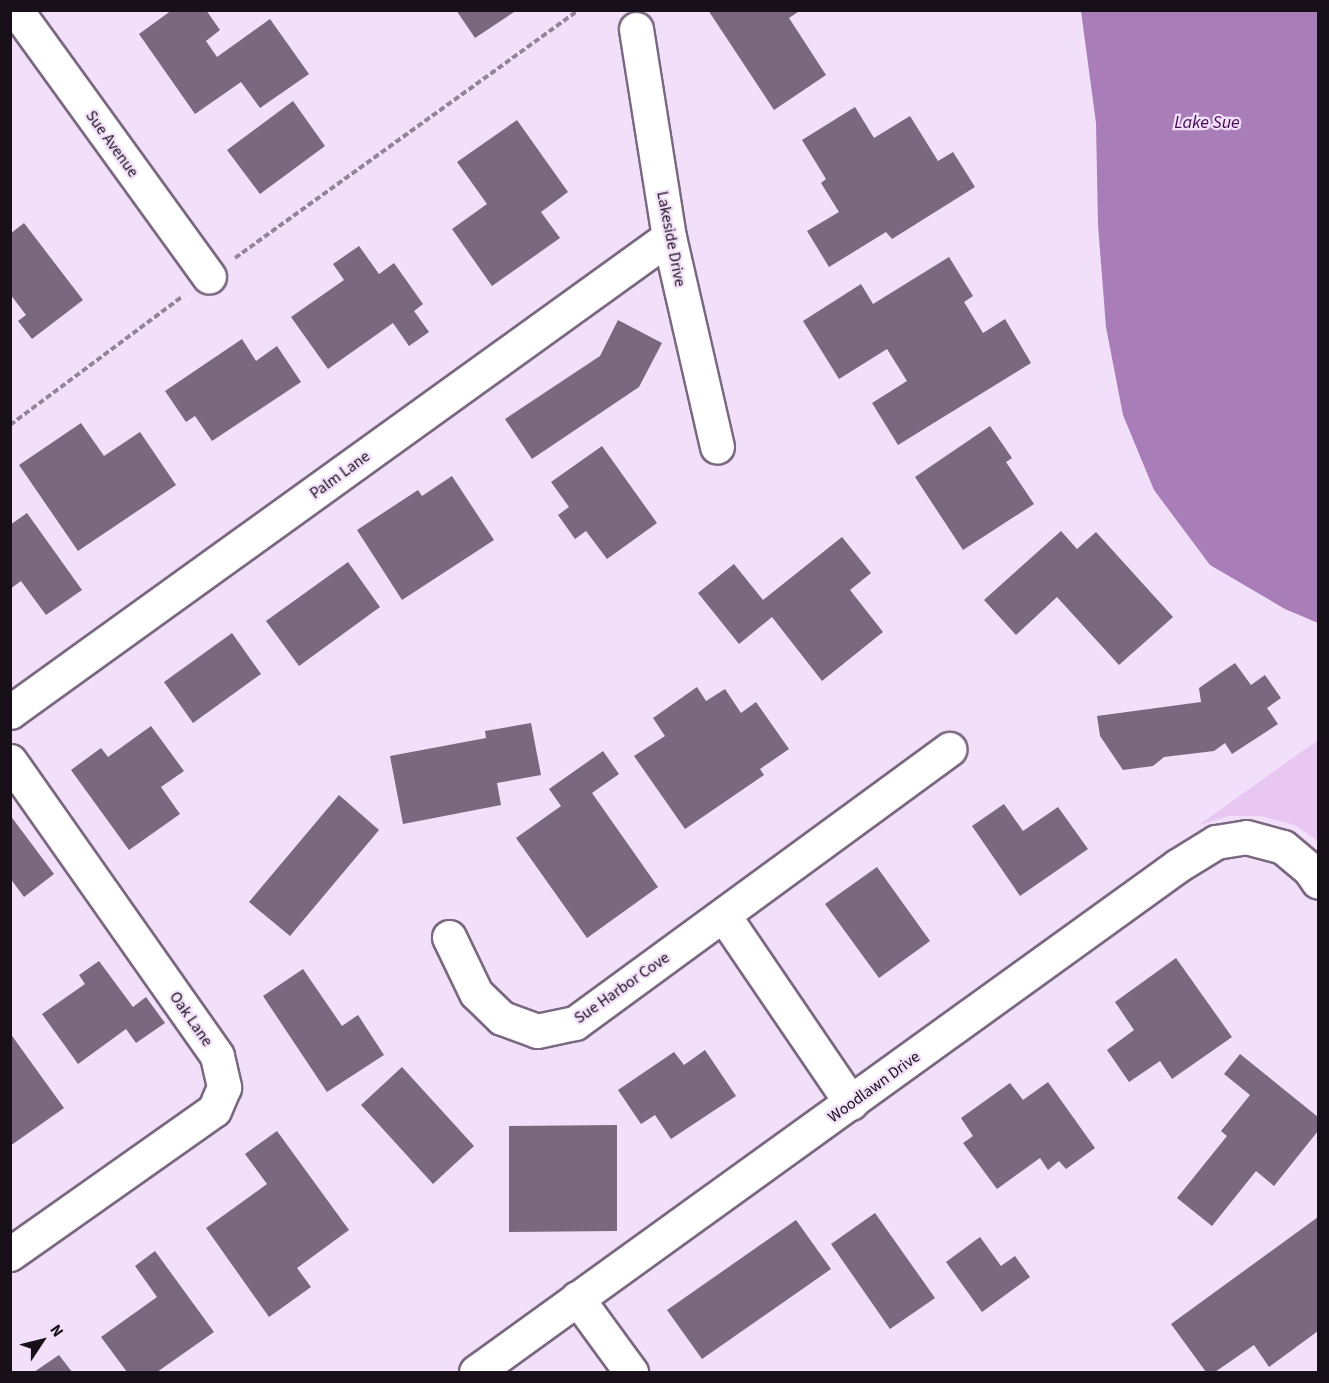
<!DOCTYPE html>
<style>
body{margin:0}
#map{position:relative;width:1329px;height:1383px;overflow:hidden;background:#f2dff9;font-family:"Source Sans 3",sans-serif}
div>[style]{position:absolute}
.green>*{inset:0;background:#e8c7f2}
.water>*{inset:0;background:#a97db7}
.building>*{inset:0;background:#79687e}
.path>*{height:4px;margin-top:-2px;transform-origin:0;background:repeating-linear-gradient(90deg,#938597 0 6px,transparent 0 9px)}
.roads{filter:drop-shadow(2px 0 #79687f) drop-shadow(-2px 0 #79687f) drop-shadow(0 2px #79687f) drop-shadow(0 -2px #79687f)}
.minor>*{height:33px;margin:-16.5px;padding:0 16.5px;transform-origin:16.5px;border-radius:16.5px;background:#fff}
span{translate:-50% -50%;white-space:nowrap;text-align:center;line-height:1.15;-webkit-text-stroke:4.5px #f2dff9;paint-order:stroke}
.street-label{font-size:16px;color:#171019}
.water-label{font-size:18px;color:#430953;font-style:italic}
.frame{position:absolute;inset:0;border:12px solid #171019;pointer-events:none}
.north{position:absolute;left:12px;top:1311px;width:60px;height:60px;-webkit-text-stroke:4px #f2dff9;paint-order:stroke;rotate:55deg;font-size:16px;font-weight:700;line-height:24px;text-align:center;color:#171019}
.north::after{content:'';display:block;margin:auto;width:21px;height:27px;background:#171019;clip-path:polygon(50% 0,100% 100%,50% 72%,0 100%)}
</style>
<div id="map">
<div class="green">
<div style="clip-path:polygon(1318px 740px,1318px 841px,1295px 825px,1261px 816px,1229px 816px,1199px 825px)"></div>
</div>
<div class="water">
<div style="clip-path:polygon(1081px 11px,1318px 11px,1318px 623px,1285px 609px,1210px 565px,1154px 490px,1123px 415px,1106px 327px,1098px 225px,1096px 123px)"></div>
</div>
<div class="building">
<div style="clip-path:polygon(172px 10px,206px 10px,220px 30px,206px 41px,217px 57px,270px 19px,309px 74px,260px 108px,241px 82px,195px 114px,139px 34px)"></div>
<div style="clip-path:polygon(456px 10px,517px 10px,475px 38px)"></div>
<div style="clip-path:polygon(708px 10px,801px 10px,789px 18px,826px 75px,774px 110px)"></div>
<div style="clip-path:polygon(293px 101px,325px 146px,260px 194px,227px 150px)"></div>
<div style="clip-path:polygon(855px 107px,874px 138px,910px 116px,938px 161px,953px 152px,975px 187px,892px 239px,886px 232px,829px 267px,807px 231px,839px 212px,821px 183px,826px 179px,802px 140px)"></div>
<div style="clip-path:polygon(517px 120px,568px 192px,541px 212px,560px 238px,492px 286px,452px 229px,487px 204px,457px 162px)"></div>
<div style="clip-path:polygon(24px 223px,83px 300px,32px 339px,18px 321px,26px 315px,10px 294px,10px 234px)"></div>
<div style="clip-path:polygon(359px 246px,379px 274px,394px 263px,423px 304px,414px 311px,429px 332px,409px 346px,393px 323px,328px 369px,291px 317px,344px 280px,333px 264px)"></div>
<div style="clip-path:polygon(949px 257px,973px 296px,964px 302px,983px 333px,1005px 319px,1031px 363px,898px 445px,872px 403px,907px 381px,887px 349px,839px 379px,803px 321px,861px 284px,873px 304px)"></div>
<div style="clip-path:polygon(618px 320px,662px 343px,639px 387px,532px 459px,505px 419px,600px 356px)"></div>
<div style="clip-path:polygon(242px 339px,256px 361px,277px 346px,301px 382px,212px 441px,195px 416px,186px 422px,165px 391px)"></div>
<div style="clip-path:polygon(81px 423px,104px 456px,140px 432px,176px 485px,78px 551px,19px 465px)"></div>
<div style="clip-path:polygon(990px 426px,1012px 458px,1006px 462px,1034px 504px,963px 550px,915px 477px)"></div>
<div style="clip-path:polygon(602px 446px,657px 523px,607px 559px,586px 531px,575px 539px,558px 515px,569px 507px,551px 482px)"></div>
<div style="clip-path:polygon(452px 476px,494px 540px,402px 600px,357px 530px,418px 490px,422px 496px)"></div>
<div style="clip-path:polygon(27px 513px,82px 590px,46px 615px,21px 581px,10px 589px,10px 525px)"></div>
<div style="clip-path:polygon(1061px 531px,1077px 549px,1096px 532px,1173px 617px,1119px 665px,1057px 597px,1016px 635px,984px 600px)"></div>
<div style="clip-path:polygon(842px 537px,871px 573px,850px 590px,883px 632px,822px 681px,772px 617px,739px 644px,698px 593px,734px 564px,763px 600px)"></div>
<div style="clip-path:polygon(348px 562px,380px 607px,299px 666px,266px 621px)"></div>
<div style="clip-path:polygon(232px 633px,261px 674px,193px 723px,164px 682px)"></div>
<div style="clip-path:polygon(1235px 663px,1251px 685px,1265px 675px,1281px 698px,1267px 708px,1278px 724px,1232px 754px,1225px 743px,1214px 751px,1164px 757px,1153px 766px,1123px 770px,1100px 736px,1097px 716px,1201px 702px,1199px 688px)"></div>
<div style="clip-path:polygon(697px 687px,706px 701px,725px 689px,741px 713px,756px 702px,789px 749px,760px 769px,764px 775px,685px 829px,634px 756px,665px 736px,653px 718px)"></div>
<div style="clip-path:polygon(531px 723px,541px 775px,497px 783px,501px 805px,403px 824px,390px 756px,486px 738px,485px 731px)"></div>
<div style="clip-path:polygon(151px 726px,184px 771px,161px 787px,180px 814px,129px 850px,71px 770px,101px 748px,108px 757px)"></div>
<div style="clip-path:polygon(603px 751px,619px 774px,592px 793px,658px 887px,587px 938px,516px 838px,561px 806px,549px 789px)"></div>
<div style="clip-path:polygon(339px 795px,379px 830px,290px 936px,249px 902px)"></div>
<div style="clip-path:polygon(1004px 804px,1023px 831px,1058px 807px,1088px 849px,1020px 896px,972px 826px)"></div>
<div style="clip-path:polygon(10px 815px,54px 874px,24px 897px,10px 878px)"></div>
<div style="clip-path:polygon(877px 867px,930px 941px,879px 978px,825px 904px)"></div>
<div style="clip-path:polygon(1176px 958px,1232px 1037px,1172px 1079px,1160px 1061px,1129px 1082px,1107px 1050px,1134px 1030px,1115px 1002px)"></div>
<div style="clip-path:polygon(99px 961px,133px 1007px,146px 997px,165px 1023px,136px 1043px,126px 1029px,78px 1064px,42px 1014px,85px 984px,79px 975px)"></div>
<div style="clip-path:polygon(303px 969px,342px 1026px,358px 1015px,384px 1055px,327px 1092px,263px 996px)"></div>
<div style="clip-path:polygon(10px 1033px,64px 1108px,10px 1146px)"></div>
<div style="clip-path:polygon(705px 1050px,736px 1096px,671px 1139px,655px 1115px,641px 1124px,618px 1090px,674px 1052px,684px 1065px)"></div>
<div style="clip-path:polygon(1240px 1054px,1318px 1117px,1318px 1131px,1274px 1186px,1256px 1171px,1212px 1226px,1177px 1198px,1227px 1136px,1221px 1131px,1250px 1095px,1224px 1074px)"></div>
<div style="clip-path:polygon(402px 1067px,474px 1146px,433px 1184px,361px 1105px)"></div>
<div style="clip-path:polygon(1048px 1082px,1095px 1148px,1066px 1169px,1059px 1161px,1048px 1170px,1040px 1158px,997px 1189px,963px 1143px,973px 1136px,961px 1118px,1010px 1083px,1023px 1100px)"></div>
<div style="clip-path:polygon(617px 1125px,617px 1231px,509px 1232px,509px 1126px)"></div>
<div style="clip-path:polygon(277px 1131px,349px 1230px,297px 1268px,311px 1287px,269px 1317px,206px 1228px,267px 1184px,245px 1154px)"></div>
<div style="clip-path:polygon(875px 1213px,935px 1298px,890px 1329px,831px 1244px)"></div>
<div style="clip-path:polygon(1318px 1217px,1318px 1331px,1269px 1367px,1254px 1345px,1215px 1372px,1206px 1372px,1171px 1324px)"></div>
<div style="clip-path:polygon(796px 1220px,831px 1269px,702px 1359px,667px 1310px)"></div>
<div style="clip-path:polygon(980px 1237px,1001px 1266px,1015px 1256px,1030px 1277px,982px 1312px,946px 1262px)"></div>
<div style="clip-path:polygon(155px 1251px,214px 1332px,157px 1372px,127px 1372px,101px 1337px,157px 1297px,135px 1266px)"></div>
<div style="clip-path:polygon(59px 1355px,72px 1372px,34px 1372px)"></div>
</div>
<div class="path">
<div style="left:235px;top:258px;width:424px;rotate:-35.8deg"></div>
<div style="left:10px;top:425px;width:216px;rotate:-36.7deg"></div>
</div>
<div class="roads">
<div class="minor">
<div style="left:16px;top:10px;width:329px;rotate:54.1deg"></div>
<div style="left:636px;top:29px;width:211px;rotate:81deg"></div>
<div style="left:669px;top:237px;width:215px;rotate:77.1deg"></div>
<div style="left:10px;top:712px;width:812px;rotate:-35.78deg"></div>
<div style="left:10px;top:761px;width:360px;rotate:54.9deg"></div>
<div style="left:217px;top:1056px;width:32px;rotate:77deg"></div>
<div style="left:224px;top:1087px;width:25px;rotate:113deg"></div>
<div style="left:214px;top:1110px;width:250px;rotate:144.8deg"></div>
<div style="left:724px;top:916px;width:226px;rotate:55.8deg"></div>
<div style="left:449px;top:937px;width:62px;rotate:64.3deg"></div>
<div style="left:476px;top:993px;width:36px;rotate:44deg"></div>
<div style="left:502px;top:1018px;width:37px;rotate:20deg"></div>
<div style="left:537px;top:1031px;width:39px;rotate:-12deg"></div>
<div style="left:575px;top:1023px;width:464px;rotate:-36.2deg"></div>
<div style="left:577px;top:1298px;width:92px;rotate:53.9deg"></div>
<div style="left:476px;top:1372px;width:865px;rotate:-35.82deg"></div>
<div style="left:1177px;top:866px;width:46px;rotate:-31.6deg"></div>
<div style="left:1216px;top:842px;width:30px;rotate:-9deg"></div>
<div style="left:1246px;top:837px;width:38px;rotate:15deg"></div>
<div style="left:1283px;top:847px;width:35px;rotate:40deg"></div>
<div style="left:1310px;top:870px;width:14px;rotate:56deg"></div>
</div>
</div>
<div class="street-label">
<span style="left:112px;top:144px;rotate:54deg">Sue Avenue</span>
<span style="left:671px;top:239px;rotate:79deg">Lakeside Drive</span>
<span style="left:340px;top:475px;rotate:-36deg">Palm Lane</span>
<span style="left:622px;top:988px;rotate:-35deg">Sue Harbor Cove</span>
<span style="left:191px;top:1019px;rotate:55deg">Oak Lane</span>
<span style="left:874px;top:1087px;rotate:-36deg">Woodlawn Drive</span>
</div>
<div class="water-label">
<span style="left:1207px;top:123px">Lake Sue</span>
</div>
<div class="frame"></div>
<div class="north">N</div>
</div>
